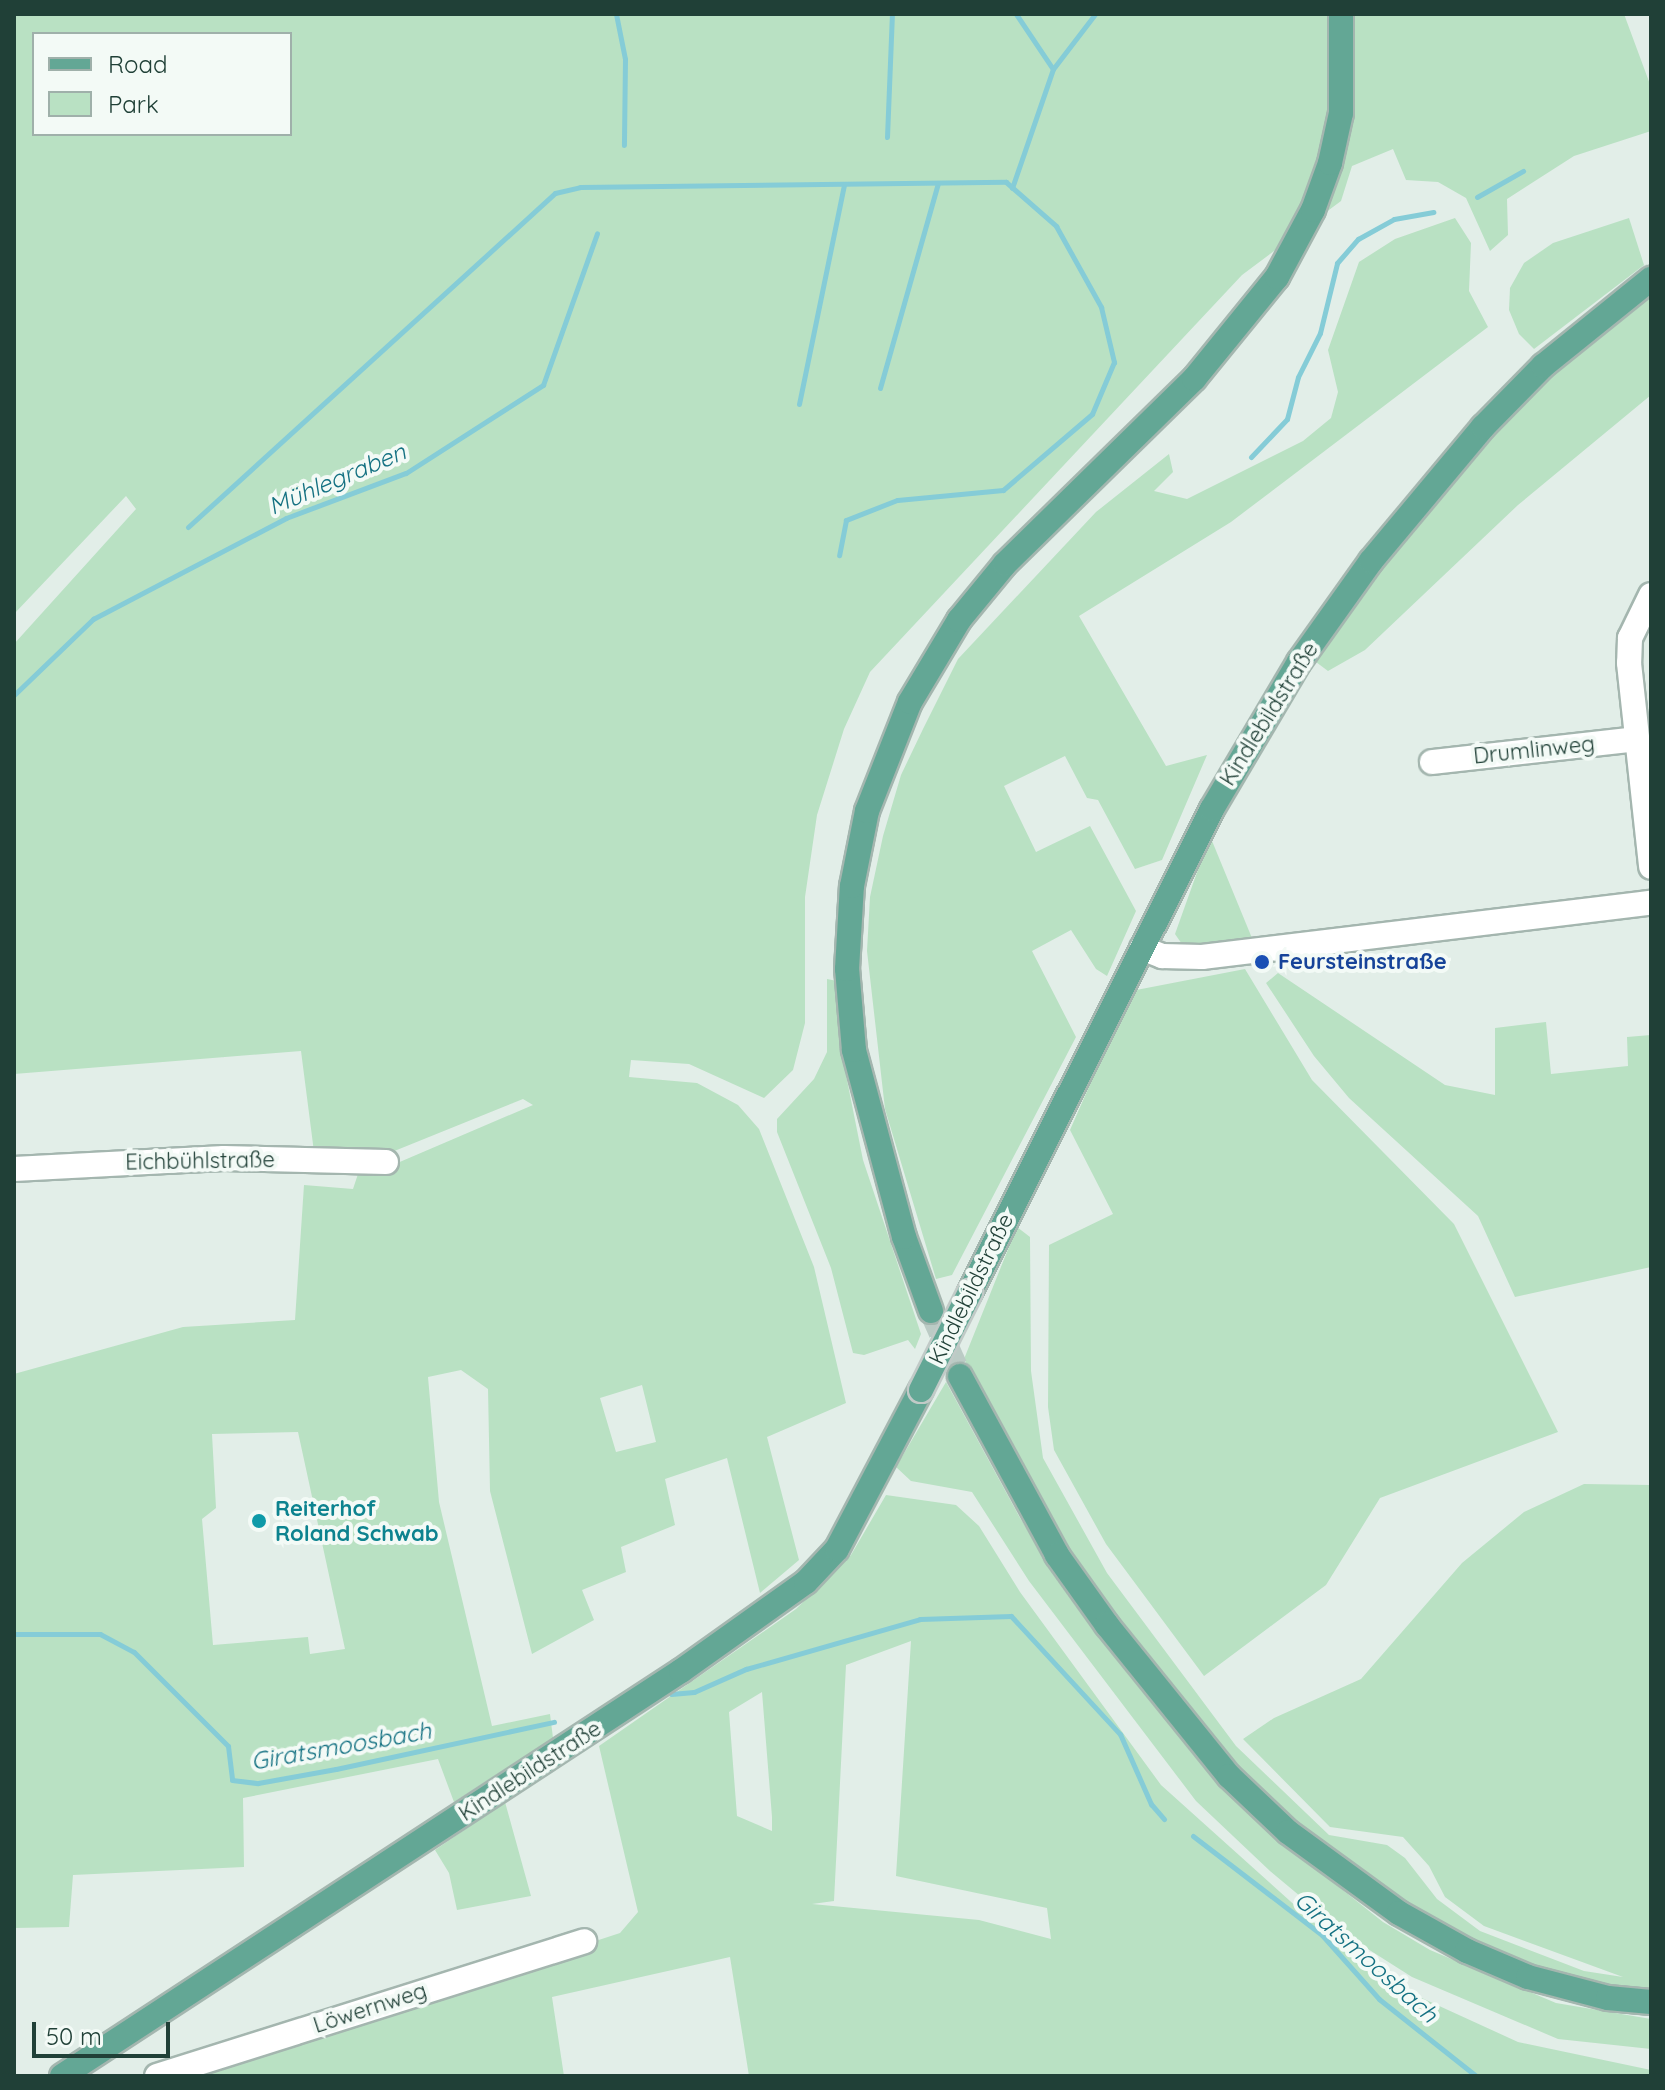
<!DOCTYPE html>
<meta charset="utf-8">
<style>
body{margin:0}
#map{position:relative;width:1665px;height:2090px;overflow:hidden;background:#e2eee8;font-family:Quicksand,sans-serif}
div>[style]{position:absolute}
.green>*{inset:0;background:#b9e1c3}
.stream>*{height:5px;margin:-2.5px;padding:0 2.5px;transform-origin:2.5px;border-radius:2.5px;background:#85ccd7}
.major-tunnel>*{height:24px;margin-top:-12px;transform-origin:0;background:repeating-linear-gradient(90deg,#bbcbc5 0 24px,transparent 0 36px)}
.roads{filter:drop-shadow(2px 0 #a4b6af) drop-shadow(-2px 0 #a4b6af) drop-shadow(0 2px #a4b6af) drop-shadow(0 -2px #a4b6af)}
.minor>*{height:24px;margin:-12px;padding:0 12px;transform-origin:12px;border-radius:12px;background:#fff}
.major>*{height:24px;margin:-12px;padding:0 12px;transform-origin:12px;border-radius:12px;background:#63a795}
.bridges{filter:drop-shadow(2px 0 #c1cac7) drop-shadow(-2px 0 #c1cac7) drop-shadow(0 2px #c1cac7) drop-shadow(0 -2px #c1cac7)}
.major-bridge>*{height:24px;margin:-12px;padding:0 12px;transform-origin:12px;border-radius:12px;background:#63a795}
.dots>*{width:22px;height:22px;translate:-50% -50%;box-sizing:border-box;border:4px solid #f3faf6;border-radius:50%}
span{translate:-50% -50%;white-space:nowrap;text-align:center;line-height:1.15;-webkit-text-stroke:8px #f3faf6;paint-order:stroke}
.street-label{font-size:22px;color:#204037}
.transit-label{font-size:22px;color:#164399;font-weight:700}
.left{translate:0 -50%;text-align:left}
.culture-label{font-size:22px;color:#0d838f;font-weight:700}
.water-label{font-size:24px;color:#147182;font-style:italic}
.frame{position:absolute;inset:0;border:16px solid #204037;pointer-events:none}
.legend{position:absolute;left:32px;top:32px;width:260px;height:104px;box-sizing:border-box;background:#f3faf6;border:2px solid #9fb0aa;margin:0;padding:10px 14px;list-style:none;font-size:24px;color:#204037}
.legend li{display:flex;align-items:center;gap:16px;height:40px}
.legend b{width:40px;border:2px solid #9fb0aa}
.scale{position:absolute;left:32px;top:2022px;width:138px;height:36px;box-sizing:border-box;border:4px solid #204037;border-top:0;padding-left:10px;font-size:24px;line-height:28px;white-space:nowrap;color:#204037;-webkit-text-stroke:6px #f3faf6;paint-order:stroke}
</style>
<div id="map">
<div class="green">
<div style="clip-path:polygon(evenodd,14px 14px,1624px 14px,1651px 87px,1651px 131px,1574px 156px,1507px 199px,1508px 235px,1490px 251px,1466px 198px,1438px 182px,1406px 180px,1393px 149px,1352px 166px,1341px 201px,1242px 275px,870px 672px,844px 729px,817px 815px,805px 897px,805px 1023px,793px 1070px,764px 1098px,689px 1064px,631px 1060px,629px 1077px,697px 1083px,738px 1105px,759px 1129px,814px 1267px,846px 1403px,767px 1437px,799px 1560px,760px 1593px,727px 1458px,665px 1479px,675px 1525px,621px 1547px,626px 1572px,582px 1590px,594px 1620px,532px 1654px,490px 1491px,488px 1389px,461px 1370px,428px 1377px,439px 1502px,492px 1726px,550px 1714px,553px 1738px,454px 1802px,438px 1759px,243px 1798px,244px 1867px,73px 1875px,69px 1927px,14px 1928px,14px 1374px,183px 1327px,295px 1320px,304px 1185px,353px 1189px,360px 1168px,388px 1167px,533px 1105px,523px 1099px,382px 1156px,314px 1152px,301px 1051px,14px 1074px,14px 644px,136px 509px,126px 496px,14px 614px,14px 14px,34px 34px,290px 34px,290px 134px,34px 134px,34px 34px,14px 14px,642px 1385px,656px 1442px,616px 1452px,600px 1398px,642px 1385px,14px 14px,298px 1432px,345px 1649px,310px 1654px,308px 1637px,213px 1645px,202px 1519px,216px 1508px,212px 1434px,298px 1432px)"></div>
<div style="clip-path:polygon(1455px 218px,1471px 243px,1469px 291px,1488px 327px,1231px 522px,1079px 616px,1166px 766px,1207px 755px,1162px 860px,1135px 869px,1098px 800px,1087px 798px,1065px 756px,1004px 786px,1036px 852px,1090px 826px,1136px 911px,1107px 976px,1096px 969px,1071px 930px,1032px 951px,1076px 1037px,952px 1275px,936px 1279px,885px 1109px,867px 951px,870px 897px,883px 836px,901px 775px,923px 729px,958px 659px,1096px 512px,1169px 454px,1173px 472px,1154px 491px,1187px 499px,1303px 441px,1331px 418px,1338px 392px,1328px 350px,1359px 262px,1395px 239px)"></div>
<div style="clip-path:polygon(1629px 218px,1644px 265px,1534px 349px,1519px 334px,1509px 310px,1510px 288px,1524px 263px,1553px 243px)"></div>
<div style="clip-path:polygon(1651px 286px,1651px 395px,1518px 505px,1365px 650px,1328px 671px,1312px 659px,1483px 427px)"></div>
<div style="clip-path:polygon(1210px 836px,1254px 943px,1184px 947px,1175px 934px)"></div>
<div style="clip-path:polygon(1245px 969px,1312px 1080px,1454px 1224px,1558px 1432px,1380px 1498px,1326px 1585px,1204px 1676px,1106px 1544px,1054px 1450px,1048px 1407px,1049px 1245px,1113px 1214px,1070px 1130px,1131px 991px)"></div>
<div style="clip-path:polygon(1278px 973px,1445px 1085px,1495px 1095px,1495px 1028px,1546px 1022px,1551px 1074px,1628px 1066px,1627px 1037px,1651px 1035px,1651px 1267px,1515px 1297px,1478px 1216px,1349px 1098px,1314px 1056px,1266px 983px)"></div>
<div style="clip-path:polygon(827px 979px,837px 981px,839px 1040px,863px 1160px,921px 1334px,915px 1349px,908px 1340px,864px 1355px,853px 1353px,831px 1268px,777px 1132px,777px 1119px,814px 1079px,827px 1052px)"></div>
<div style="clip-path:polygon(1017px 1227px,1030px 1237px,1031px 1371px,1043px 1458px,1107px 1573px,1236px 1746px,1329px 1835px,1387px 1845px,1405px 1858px,1437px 1899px,1480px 1931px,1584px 1971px,1623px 1977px,1484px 1926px,1445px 1897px,1429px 1866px,1403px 1837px,1330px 1827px,1243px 1739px,1274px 1718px,1361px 1679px,1462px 1563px,1524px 1512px,1584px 1484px,1651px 1485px,1651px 1994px,1528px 1971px,1442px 1930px,1287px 1818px,1160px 1679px,1071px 1560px,964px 1359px)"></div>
<div style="clip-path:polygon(946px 1382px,1020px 1518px,1089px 1624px,1209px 1768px,1286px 1845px,1383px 1922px,1430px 1950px,1556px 2003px,1651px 2019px,1651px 2049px,1558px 2039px,1412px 1977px,1349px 1937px,1270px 1871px,1196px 1801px,1029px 1581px,972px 1492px,911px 1481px,896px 1467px)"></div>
<div style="clip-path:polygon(evenodd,886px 1495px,956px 1505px,979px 1526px,1020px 1592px,1161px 1785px,1339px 1945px,1413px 1994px,1518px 2042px,1651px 2070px,1651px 2076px,749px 2076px,730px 1957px,552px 1997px,564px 2076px,184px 2076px,620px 1933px,638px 1912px,599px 1746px,796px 1609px,851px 1555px,886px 1495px,911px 1641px,896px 1876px,1047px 1908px,1051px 1939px,979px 1920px,812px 1904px,834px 1901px,846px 1665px,911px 1641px,886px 1495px,762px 1692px,772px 1817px,772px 1831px,737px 1816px,729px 1712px,762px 1692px)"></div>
<div style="clip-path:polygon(505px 1802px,531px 1896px,457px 1910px,449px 1873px,435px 1850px)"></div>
</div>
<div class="stream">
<div style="left:616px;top:14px;width:46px;rotate:78.7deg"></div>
<div style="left:625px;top:59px;width:86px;rotate:90.7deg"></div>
<div style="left:1016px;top:14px;width:66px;rotate:56.1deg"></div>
<div style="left:887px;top:137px;width:123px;rotate:-87.7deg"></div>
<div style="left:1012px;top:188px;width:126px;rotate:-71deg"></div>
<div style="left:1053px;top:69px;width:69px;rotate:-52.6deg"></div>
<div style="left:1477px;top:197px;width:53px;rotate:-29.5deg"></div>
<div style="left:880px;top:388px;width:213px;rotate:-74.2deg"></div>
<div style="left:799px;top:404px;width:224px;rotate:-78.4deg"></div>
<div style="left:1251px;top:457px;width:52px;rotate:-46.5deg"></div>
<div style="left:1287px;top:419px;width:43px;rotate:-75.3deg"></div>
<div style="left:1298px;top:377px;width:49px;rotate:-63.4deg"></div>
<div style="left:1320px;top:333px;width:72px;rotate:-76.3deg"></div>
<div style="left:1337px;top:263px;width:32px;rotate:-49deg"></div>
<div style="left:1358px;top:239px;width:41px;rotate:-29.1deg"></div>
<div style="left:1394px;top:219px;width:40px;rotate:-10deg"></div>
<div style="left:188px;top:527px;width:496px;rotate:-42.3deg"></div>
<div style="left:555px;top:193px;width:26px;rotate:-13deg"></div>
<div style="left:580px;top:187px;width:426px;rotate:-0.7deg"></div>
<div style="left:1006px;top:182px;width:67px;rotate:41.3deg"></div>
<div style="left:1056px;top:226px;width:93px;rotate:60.9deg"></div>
<div style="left:1101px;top:307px;width:57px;rotate:76.7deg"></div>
<div style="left:1114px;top:362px;width:56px;rotate:112.9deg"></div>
<div style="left:1092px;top:414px;width:117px;rotate:139.5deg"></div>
<div style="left:1003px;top:490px;width:106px;rotate:174.6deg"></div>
<div style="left:897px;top:500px;width:55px;rotate:158.6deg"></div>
<div style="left:846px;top:520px;width:36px;rotate:101deg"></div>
<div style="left:14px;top:695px;width:110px;rotate:-43.9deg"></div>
<div style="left:93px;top:619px;width:218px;rotate:-27.6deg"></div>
<div style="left:286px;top:518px;width:128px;rotate:-20.6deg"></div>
<div style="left:406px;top:473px;width:163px;rotate:-32.7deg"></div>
<div style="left:543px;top:385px;width:161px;rotate:-70.4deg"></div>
<div style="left:14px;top:1634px;width:86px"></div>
<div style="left:100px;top:1634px;width:38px;rotate:28deg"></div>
<div style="left:134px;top:1652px;width:133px;rotate:45deg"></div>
<div style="left:228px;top:1746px;width:34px;rotate:83deg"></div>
<div style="left:232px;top:1780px;width:26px;rotate:7deg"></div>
<div style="left:258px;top:1783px;width:79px;rotate:-10.2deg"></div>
<div style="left:336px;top:1769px;width:223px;rotate:-12.2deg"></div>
<div style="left:671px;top:1694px;width:23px;rotate:-5deg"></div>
<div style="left:694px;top:1692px;width:57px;rotate:-23.9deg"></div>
<div style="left:746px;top:1669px;width:181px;rotate:-16deg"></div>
<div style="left:920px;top:1619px;width:91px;rotate:-1.9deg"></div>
<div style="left:1011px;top:1616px;width:161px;rotate:47.3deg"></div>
<div style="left:1120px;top:1734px;width:77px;rotate:66.1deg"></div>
<div style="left:1151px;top:1804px;width:20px;rotate:49deg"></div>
<div style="left:1193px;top:1836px;width:163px;rotate:37.5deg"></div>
<div style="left:1322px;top:1935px;width:86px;rotate:48.3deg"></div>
<div style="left:1379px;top:1999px;width:124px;rotate:38.4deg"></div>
</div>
<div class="major-tunnel">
<div style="left:931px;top:1311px;width:71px;rotate:66deg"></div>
</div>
<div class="roads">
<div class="minor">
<div style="left:1651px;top:595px;width:48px;rotate:116deg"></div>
<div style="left:1630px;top:638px;width:25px;rotate:92deg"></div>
<div style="left:1629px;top:663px;width:205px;rotate:83.8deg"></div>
<div style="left:1432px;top:762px;width:206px;rotate:-6.4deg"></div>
<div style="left:1142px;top:948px;width:22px;rotate:22deg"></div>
<div style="left:1162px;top:956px;width:40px;rotate:1.4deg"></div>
<div style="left:1202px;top:957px;width:452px;rotate:-6.9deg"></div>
<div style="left:14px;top:1169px;width:210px;rotate:-3deg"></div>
<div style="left:224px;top:1158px;width:162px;rotate:1.4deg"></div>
<div style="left:157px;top:2076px;width:448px;rotate:-17.5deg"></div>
</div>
<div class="major">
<div style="left:970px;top:1292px;width:540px;rotate:-63.39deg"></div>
<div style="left:1212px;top:809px;width:171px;rotate:-59.4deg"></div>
<div style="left:1299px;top:662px;width:124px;rotate:-54.5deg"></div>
<div style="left:1371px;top:561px;width:175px;rotate:-50.1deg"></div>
<div style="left:1483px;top:427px;width:86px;rotate:-45.5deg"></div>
<div style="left:1543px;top:366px;width:139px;rotate:-38.9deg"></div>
<div style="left:931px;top:1311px;width:79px;rotate:-110deg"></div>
<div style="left:904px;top:1237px;width:194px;rotate:-105deg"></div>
<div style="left:854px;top:1050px;width:81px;rotate:-94.9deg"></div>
<div style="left:847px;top:969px;width:83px;rotate:-86.6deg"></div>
<div style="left:852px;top:886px;width:76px;rotate:-78.7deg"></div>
<div style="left:867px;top:811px;width:117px;rotate:-68.5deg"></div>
<div style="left:910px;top:702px;width:96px;rotate:-59.1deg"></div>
<div style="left:959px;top:620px;width:72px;rotate:-50.6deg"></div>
<div style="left:1005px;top:564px;width:264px;rotate:-44.4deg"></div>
<div style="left:1194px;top:379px;width:132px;rotate:-50.9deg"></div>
<div style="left:1277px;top:277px;width:76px;rotate:-61.8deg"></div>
<div style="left:1313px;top:210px;width:50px;rotate:-70.1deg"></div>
<div style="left:1330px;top:163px;width:51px;rotate:-77.6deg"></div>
<div style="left:1341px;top:113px;width:99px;rotate:-90deg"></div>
<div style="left:960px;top:1376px;width:204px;rotate:61.5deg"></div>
<div style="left:1057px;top:1555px;width:86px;rotate:54.5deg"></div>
<div style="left:1107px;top:1625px;width:194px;rotate:51.1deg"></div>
<div style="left:1229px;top:1776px;width:81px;rotate:43.5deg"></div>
<div style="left:1288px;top:1832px;width:137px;rotate:36.1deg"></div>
<div style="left:1399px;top:1913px;width:78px;rotate:29.2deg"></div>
<div style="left:1467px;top:1951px;width:66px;rotate:23.1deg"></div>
<div style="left:1528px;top:1977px;width:83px;rotate:14.7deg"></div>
<div style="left:1608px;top:1998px;width:43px;rotate:5.3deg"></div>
<div style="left:62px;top:2076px;width:740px;rotate:-33.2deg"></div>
<div style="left:681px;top:1671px;width:153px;rotate:-35.5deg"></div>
<div style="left:806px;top:1582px;width:45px;rotate:-46.8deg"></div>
<div style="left:837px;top:1549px;width:180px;rotate:-62.2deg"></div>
</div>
</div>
<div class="bridges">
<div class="major-bridge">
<div style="left:921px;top:1390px;width:110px;rotate:-63.4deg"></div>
</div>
</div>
<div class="dots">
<div style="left:1262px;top:962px;background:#1a4fb4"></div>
<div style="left:259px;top:1521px;background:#0f9aa8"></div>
</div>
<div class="street-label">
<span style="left:1269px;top:714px;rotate:-58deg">Kindlebildstraße</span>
<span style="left:1534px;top:750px;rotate:-6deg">Drumlinweg</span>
<span style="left:200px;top:1161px;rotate:-1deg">Eichbühlstraße</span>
<span style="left:971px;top:1289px;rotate:-64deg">Kindlebildstraße</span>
<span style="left:530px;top:1771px;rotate:-33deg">Kindlebildstraße</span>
<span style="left:370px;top:2008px;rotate:-18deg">Löwernweg</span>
</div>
<div class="transit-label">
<span class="left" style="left:1278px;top:962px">Feursteinstraße</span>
</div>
<div class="culture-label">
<span class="left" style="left:275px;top:1521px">Reiterhof<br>Roland Schwab</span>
</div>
<div class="water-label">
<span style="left:337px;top:479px;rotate:-23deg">Mühlegraben</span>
<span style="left:341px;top:1746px;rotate:-10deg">Giratsmoosbach</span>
<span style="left:1366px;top:1957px;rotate:42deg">Giratsmoosbach</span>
</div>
<div class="frame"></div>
<ul class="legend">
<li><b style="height:10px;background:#63a795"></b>Road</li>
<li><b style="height:22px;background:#b9e1c3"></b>Park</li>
</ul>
<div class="scale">50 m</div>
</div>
